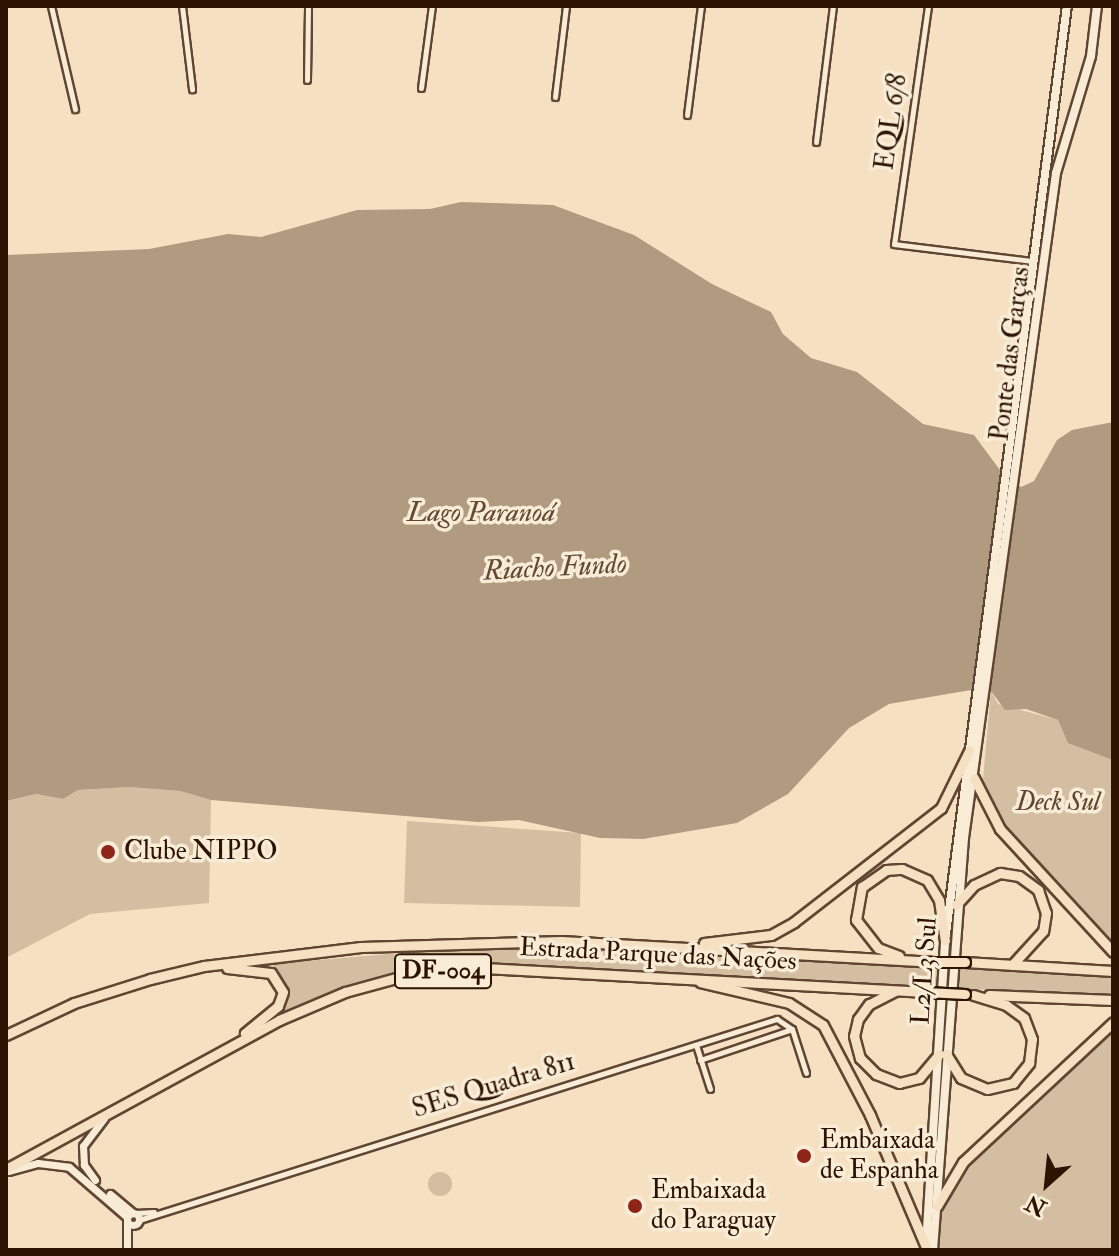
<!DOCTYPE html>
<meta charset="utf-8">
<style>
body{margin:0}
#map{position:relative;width:1119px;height:1256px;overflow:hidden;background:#f5e1c1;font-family:"IM FELL Double Pica",serif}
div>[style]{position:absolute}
.green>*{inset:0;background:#d3bea1}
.round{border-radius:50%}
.water>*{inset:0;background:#b19b80}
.roads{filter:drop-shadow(2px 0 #604632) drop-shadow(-2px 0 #604632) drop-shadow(0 2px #604632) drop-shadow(0 -2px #604632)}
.minor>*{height:5px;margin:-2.5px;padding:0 2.5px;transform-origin:2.5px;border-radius:2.5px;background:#f8ecd7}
.tertiary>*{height:7px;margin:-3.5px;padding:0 3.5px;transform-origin:3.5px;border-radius:3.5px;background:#f8ecd7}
.tertiary>.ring{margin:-3.5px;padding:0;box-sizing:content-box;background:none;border:7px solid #f8ecd7;border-radius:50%}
.secondary>*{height:8px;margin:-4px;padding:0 4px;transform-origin:4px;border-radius:4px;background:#f8ecd7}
.trunk>*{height:9px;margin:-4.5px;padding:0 4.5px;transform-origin:4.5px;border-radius:4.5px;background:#f5e1c1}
.bridges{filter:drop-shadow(2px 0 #2e1302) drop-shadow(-2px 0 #2e1302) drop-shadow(0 2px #2e1302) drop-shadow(0 -2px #2e1302)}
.trunk-bridge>*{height:9px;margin:-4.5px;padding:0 4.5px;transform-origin:4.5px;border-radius:4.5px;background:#f5e1c1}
.dots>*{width:22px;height:22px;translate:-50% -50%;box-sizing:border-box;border:4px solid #f8ecd7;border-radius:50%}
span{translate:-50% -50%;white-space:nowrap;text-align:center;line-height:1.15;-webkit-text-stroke:7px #f8ecd7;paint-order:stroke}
.shield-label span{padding:2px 6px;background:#f8ecd7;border:2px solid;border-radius:6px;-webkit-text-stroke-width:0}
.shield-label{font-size:24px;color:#2e1302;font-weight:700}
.street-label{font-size:26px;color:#2e1302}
.park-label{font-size:26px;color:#604632;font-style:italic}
.poi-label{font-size:26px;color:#2e1302}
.left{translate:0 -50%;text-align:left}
.water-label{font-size:28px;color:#624934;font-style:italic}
.frame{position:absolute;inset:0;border:8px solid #2e1302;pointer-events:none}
.north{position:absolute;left:1007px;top:1144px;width:80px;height:80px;-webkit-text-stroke:6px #f8ecd7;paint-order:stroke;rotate:207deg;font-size:22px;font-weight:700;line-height:32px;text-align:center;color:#2e1302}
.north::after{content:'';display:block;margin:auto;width:28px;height:36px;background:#2e1302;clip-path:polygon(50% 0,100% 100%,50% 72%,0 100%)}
</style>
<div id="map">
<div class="green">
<div style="clip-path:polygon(991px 691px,998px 704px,1058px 720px,1067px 732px,1067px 740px,1113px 760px,1113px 941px,1004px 824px,983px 779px)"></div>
<div style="clip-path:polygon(129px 787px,180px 791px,211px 800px,209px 903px,90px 914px,6px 958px,6px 801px,36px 794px,63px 799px,78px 790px)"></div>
<div style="clip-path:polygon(407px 821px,581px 833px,580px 907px,404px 903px)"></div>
<div style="clip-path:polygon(481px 946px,596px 946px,1113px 976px,1113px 996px,458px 964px,332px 991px,264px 1021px,286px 989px,272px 964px)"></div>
<div style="clip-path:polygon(1113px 1024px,1113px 1250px,931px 1250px,937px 1206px,949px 1179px)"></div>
<div class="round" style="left:428px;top:1172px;width:24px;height:24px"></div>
</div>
<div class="water">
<div style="clip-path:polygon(461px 202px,553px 205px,634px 235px,712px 284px,771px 312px,783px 334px,811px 358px,857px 372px,923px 424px,974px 435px,1000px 470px,1021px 487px,1034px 481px,1057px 440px,1072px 430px,1113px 422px,1113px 760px,1068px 743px,1058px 720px,1026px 709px,1005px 710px,991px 691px,971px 690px,889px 704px,849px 728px,788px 794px,737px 823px,643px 839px,600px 838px,519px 820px,478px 822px,211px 800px,180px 791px,129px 787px,78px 790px,63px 799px,36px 794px,6px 801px,6px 255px,149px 249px,228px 234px,261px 237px,357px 210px,430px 209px)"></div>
</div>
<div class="roads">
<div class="minor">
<div style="left:51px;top:6px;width:106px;rotate:76.9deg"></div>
<div style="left:182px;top:6px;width:84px;rotate:83.1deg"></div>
<div style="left:928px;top:6px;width:240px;rotate:98.1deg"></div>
<div style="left:894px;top:244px;width:140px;rotate:7deg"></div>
<div style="left:307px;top:80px;width:74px;rotate:-89.2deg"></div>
<div style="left:421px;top:88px;width:83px;rotate:-82.4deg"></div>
<div style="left:555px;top:97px;width:92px;rotate:-83.1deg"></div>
<div style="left:687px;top:115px;width:110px;rotate:-82.7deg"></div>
<div style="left:816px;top:142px;width:137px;rotate:-82.9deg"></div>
<div style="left:696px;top:1045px;width:46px;rotate:72.3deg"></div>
<div style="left:700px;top:1060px;width:97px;rotate:-18.6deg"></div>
<div style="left:136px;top:1213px;width:18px;rotate:-3deg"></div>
<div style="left:139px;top:1220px;width:669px;rotate:-17.49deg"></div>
<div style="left:777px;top:1019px;width:18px;rotate:34deg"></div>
<div style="left:792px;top:1029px;width:46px;rotate:72.3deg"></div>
</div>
<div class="tertiary">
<div style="left:8px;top:1171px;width:31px;rotate:-15deg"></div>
<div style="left:38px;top:1163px;width:31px;rotate:7deg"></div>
<div style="left:69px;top:1167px;width:77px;rotate:40.8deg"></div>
<div style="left:95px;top:1180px;width:19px;rotate:-126deg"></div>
<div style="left:84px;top:1165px;width:19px;rotate:-93deg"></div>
<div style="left:83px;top:1146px;width:35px;rotate:-53deg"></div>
<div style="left:110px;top:1194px;width:30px;rotate:40deg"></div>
<div class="ring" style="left:127px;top:1213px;width:5px;height:5px"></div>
<div style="left:127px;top:1250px;width:30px;rotate:-90deg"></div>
</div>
<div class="secondary">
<div style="left:926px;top:1245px;width:305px;rotate:-86.4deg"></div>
<div style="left:945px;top:941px;width:943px;rotate:-82.57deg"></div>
<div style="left:933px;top:1250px;width:413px;rotate:-85.7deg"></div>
<div style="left:964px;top:838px;width:671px;rotate:-82.12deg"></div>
<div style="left:1056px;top:173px;width:122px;rotate:-73.3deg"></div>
<div style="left:1091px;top:56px;width:50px;rotate:-83.2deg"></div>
</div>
<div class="trunk">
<div style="left:974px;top:778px;width:57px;rotate:63deg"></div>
<div style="left:1000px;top:829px;width:167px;rotate:47.4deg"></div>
<div style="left:956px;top:905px;width:27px;rotate:-48deg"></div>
<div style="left:974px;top:885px;width:29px;rotate:-25deg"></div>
<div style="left:1000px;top:873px;width:19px;rotate:9deg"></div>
<div style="left:1019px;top:876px;width:24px;rotate:36deg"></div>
<div style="left:1038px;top:890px;width:24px;rotate:71deg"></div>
<div style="left:1046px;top:913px;width:18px;rotate:99deg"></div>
<div style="left:1043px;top:931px;width:46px;rotate:132.4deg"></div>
<div style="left:704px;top:943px;width:67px;rotate:-6.8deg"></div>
<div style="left:771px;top:935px;width:26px;rotate:-29deg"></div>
<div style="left:794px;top:922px;width:186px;rotate:-37.8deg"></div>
<div style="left:941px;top:808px;width:64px;rotate:-63.8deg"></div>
<div style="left:899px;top:956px;width:22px;rotate:-159deg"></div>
<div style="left:878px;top:948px;width:36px;rotate:-128deg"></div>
<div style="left:856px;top:920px;width:34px;rotate:-80deg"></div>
<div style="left:862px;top:887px;width:29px;rotate:-35deg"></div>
<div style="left:886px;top:870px;width:16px;rotate:-4deg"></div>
<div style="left:902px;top:869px;width:27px;rotate:24deg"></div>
<div style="left:927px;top:880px;width:23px;rotate:59deg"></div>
<div style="left:939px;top:900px;width:41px;rotate:81.7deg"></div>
<div style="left:965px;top:962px;width:148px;rotate:3.5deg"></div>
<div style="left:227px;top:968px;width:44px;rotate:6.5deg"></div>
<div style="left:271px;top:973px;width:22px;rotate:58deg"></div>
<div style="left:283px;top:992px;width:15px;rotate:110deg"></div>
<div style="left:278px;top:1006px;width:43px;rotate:140.7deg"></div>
<div style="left:700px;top:982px;width:91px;rotate:13.3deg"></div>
<div style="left:789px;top:1003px;width:40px;rotate:32.9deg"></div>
<div style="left:823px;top:1025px;width:102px;rotate:62.4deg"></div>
<div style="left:870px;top:1115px;width:143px;rotate:67deg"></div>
<div style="left:895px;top:991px;width:29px;rotate:153deg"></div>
<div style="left:869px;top:1004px;width:19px;rotate:126deg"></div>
<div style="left:858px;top:1019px;width:17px;rotate:103deg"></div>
<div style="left:854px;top:1036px;width:23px;rotate:75deg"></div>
<div style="left:860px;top:1058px;width:23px;rotate:45deg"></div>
<div style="left:876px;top:1074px;width:25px;rotate:21deg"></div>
<div style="left:899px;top:1083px;width:21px;rotate:-14deg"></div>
<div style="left:919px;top:1078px;width:31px;rotate:-50deg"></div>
<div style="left:989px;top:995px;width:124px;rotate:2.3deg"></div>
<div style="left:6px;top:1035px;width:75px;rotate:-25.2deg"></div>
<div style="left:74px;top:1003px;width:80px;rotate:-17.5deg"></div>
<div style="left:150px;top:979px;width:56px;rotate:-13.5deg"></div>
<div style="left:204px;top:966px;width:158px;rotate:-6.9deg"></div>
<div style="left:361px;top:947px;width:200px;rotate:-1.7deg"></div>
<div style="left:561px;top:941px;width:371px;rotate:3.2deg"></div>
<div style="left:946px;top:1054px;width:28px;rotate:58deg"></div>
<div style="left:961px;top:1078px;width:28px;rotate:23deg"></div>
<div style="left:987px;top:1089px;width:27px;rotate:-13deg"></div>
<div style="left:1013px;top:1083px;width:26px;rotate:-51deg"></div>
<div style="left:1029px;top:1063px;width:24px;rotate:-83deg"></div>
<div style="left:1032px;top:1039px;width:22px;rotate:-111deg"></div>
<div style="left:1024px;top:1018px;width:22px;rotate:-144deg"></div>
<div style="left:1006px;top:1005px;width:34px;rotate:-163deg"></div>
<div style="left:6px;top:1169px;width:311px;rotate:-28.6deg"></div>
<div style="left:279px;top:1020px;width:72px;rotate:-23deg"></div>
<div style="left:345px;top:992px;width:60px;rotate:-15.4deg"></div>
<div style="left:403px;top:976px;width:81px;rotate:-5.6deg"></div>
<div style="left:484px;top:968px;width:443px;rotate:3.1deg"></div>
<div style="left:937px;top:1206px;width:51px;rotate:-59.4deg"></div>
<div style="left:963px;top:1162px;width:205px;rotate:-43deg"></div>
</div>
</div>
<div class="bridges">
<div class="trunk-bridge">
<div style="left:931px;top:962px;width:34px"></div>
<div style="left:926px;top:992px;width:39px;rotate:3deg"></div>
</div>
</div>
<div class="dots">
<div style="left:108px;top:852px;background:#8f2418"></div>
<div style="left:804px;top:1156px;background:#8f2418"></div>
<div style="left:635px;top:1206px;background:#8f2418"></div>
</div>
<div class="shield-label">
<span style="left:443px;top:971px">DF-004</span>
</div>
<div class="street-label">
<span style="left:892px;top:122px;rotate:-82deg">EQL 6/8</span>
<span style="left:1011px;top:354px;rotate:-83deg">Ponte das Garças</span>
<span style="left:658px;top:955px;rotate:3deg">Estrada Parque das Nações</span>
<span style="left:925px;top:971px;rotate:-86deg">L2/L3 Sul</span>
<span style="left:494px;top:1086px;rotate:-17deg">SES Quadra 811</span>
</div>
<div class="park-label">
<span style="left:1058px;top:803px">Deck Sul</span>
</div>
<div class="poi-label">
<span class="left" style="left:124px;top:852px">Clube NIPPO</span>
<span class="left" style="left:820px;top:1156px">Embaixada<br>de Espanha</span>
<span class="left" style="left:651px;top:1206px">Embaixada<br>do Paraguay</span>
</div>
<div class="water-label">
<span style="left:481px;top:513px">Lago Paranoá</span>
<span style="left:555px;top:568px;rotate:-3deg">Riacho Fundo</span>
</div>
<div class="frame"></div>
<div class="north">N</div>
</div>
